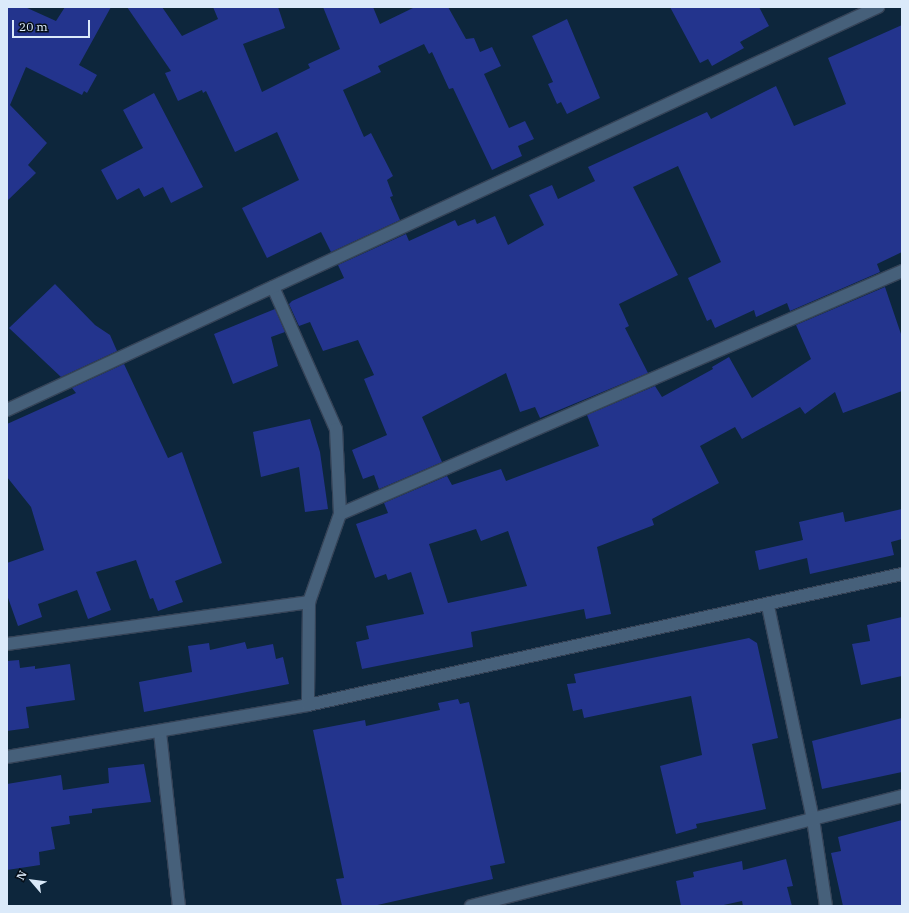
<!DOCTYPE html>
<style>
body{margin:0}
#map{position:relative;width:909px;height:913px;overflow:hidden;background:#0d263c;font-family:"IBM Plex Serif",serif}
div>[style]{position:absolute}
.building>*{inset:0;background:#23348d}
.roads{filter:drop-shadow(1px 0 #354357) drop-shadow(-1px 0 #354357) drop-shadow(0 1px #354357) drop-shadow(0 -1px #354357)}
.street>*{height:12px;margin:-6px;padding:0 6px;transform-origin:6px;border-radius:6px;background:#46607a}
.secondary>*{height:12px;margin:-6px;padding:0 6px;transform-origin:6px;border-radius:6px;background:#46607a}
span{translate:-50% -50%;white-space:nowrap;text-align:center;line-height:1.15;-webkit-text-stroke:4px #050e18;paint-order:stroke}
.frame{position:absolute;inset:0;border:8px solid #dbeafa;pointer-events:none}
.north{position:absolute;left:12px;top:861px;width:40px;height:40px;-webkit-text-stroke:3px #050e18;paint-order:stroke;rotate:298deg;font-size:11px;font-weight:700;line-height:16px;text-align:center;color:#dbeafa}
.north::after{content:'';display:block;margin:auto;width:14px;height:18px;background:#dbeafa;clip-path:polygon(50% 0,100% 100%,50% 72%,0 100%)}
.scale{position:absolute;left:12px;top:20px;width:78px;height:18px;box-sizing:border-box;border:2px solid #dbeafa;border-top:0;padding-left:5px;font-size:12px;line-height:14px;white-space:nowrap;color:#dbeafa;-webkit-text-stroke:3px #050e18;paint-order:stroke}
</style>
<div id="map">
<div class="building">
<div style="clip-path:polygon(7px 7px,25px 7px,56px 21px,65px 7px,111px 7px,79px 65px,97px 75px,87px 93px,84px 91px,82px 95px,26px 67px,10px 105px,47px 143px,28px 165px,36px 173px,7px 201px)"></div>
<div style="clip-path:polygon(127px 7px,162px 7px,182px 36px,218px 19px,213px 7px,278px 7px,285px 28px,243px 44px,262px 92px,310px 68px,308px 64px,340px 49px,323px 7px,373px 7px,380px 24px,415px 7px,448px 7px,466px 39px,474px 38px,480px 52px,492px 47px,501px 66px,484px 74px,509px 128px,525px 121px,534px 139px,518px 146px,522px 156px,492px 170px,453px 88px,449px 89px,432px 52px,429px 54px,424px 44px,378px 66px,381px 72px,343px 90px,364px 137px,371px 133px,393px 176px,387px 180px,393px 196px,390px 197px,400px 220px,331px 252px,321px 232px,267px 258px,242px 208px,299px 180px,277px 132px,235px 152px,206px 91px,203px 93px,202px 90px,178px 101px,165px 73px,171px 71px)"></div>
<div style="clip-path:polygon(670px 7px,759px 7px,769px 26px,740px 42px,744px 48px,712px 66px,708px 59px,700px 63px)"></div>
<div style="clip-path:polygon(567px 19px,600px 98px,567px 114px,561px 102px,557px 104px,548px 84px,553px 82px,532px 36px)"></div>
<div style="clip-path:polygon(902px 25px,902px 252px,877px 264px,880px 272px,790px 311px,787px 303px,756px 317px,754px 310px,715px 328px,711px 319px,707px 321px,688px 278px,721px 262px,678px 166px,633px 187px,678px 275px,619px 304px,629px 326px,625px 328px,648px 373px,540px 418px,535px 407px,520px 412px,506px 373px,422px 417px,442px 462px,379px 489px,374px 475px,363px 479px,352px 450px,387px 435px,364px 379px,374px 375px,358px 340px,323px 351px,310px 322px,299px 326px,289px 304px,292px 301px,344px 278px,338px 265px,406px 234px,409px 241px,455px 220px,458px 226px,475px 219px,477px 224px,495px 216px,508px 245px,544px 225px,529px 195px,552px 185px,558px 199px,595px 181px,588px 167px,707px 112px,711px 119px,776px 86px,794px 126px,846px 104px,828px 58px)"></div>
<div style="clip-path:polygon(154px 93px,203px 187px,171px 203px,163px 187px,144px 197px,139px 188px,117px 200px,101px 170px,143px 148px,123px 110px)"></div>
<div style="clip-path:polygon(55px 284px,95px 325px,110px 335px,117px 351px,61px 377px,9px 328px)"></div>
<div style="clip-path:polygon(evenodd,885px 287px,902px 337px,902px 391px,843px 413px,835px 392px,805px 414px,800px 407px,742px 439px,735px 427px,700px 446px,719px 483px,652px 519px,654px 525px,597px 547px,611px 614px,586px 619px,584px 609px,471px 632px,473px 647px,362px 669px,356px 642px,369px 639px,366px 626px,424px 614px,411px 572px,388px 580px,386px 574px,375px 578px,356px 524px,388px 513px,384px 503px,447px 476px,452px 485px,501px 469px,506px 481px,599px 446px,587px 415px,655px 386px,662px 397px,713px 369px,712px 367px,729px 357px,752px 398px,811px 359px,796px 325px,885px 287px,476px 529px,481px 541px,508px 531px,527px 586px,448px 603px,429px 544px,476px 529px)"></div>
<div style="clip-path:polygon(275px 309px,285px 332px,271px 337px,278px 366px,233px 384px,214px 334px)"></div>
<div style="clip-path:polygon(124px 364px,168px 458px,182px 452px,222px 563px,175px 581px,183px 602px,158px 611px,153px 598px,150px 599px,136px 560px,96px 572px,111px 610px,88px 619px,77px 590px,38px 604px,42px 617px,18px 626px,7px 595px,7px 563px,44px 550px,31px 507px,7px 477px,7px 424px,76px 393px,72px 388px)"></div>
<div style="clip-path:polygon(310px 419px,320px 452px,328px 509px,305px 512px,299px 467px,261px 477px,253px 432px)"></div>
<div style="clip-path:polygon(902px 509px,902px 539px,891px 542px,894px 555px,810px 574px,807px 558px,759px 570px,755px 551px,803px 540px,799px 522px,843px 512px,845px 522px)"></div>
<div style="clip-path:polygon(902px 617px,902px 676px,861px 685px,852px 644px,870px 641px,867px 625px)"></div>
<div style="clip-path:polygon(749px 638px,757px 643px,778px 738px,752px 744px,766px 809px,696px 824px,697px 828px,676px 834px,660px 766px,702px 755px,691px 696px,584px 718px,582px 709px,573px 711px,567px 684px,576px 683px,574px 674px)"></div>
<div style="clip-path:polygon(245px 642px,247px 649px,273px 644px,276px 659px,283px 657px,289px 684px,144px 712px,139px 682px,192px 672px,188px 646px,209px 643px,210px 650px)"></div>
<div style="clip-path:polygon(19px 660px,20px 668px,35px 666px,35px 669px,70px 664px,75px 700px,26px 707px,29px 728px,7px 731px,7px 661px)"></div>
<div style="clip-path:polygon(458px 699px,460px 704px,469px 702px,505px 863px,490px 866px,493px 879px,373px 906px,342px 906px,336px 879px,344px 878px,313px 730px,365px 720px,366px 726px,440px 710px,438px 703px)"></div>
<div style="clip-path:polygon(902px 718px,902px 772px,822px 789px,812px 741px)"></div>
<div style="clip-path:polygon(144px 764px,151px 802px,92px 809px,92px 813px,69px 816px,70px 824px,51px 827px,55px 849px,39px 852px,40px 865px,7px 870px,7px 784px,61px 775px,63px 790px,109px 783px,108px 768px)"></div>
<div style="clip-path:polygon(902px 820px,902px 906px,843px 906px,831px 853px,841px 851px,838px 837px)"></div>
<div style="clip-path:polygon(786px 859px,793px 886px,787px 887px,792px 906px,743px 906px,742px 901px,719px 906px,681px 906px,676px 881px,694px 877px,693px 872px,742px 861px,743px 870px)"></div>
</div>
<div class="roads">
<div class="street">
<div style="left:273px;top:287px;width:155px;rotate:66.1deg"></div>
<div style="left:336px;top:429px;width:85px;rotate:87.3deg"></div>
<div style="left:340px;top:514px;width:93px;rotate:109.4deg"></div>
<div style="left:309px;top:602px;width:103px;rotate:90.6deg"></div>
<div style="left:7px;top:410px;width:960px;rotate:-24.83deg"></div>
<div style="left:340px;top:514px;width:612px;rotate:-23.38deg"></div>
<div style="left:768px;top:606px;width:218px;rotate:78.1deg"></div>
<div style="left:813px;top:819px;width:88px;rotate:81.5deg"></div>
<div style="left:7px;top:644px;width:305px;rotate:-7.9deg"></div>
<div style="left:160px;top:732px;width:175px;rotate:83.8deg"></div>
<div style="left:471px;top:906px;width:445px;rotate:-14.3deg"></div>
</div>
<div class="secondary">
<div style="left:7px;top:757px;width:305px;rotate:-9.8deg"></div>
<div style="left:308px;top:705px;width:608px;rotate:-12.44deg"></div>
</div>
</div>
<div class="frame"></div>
<div class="north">N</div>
<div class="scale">20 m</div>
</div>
